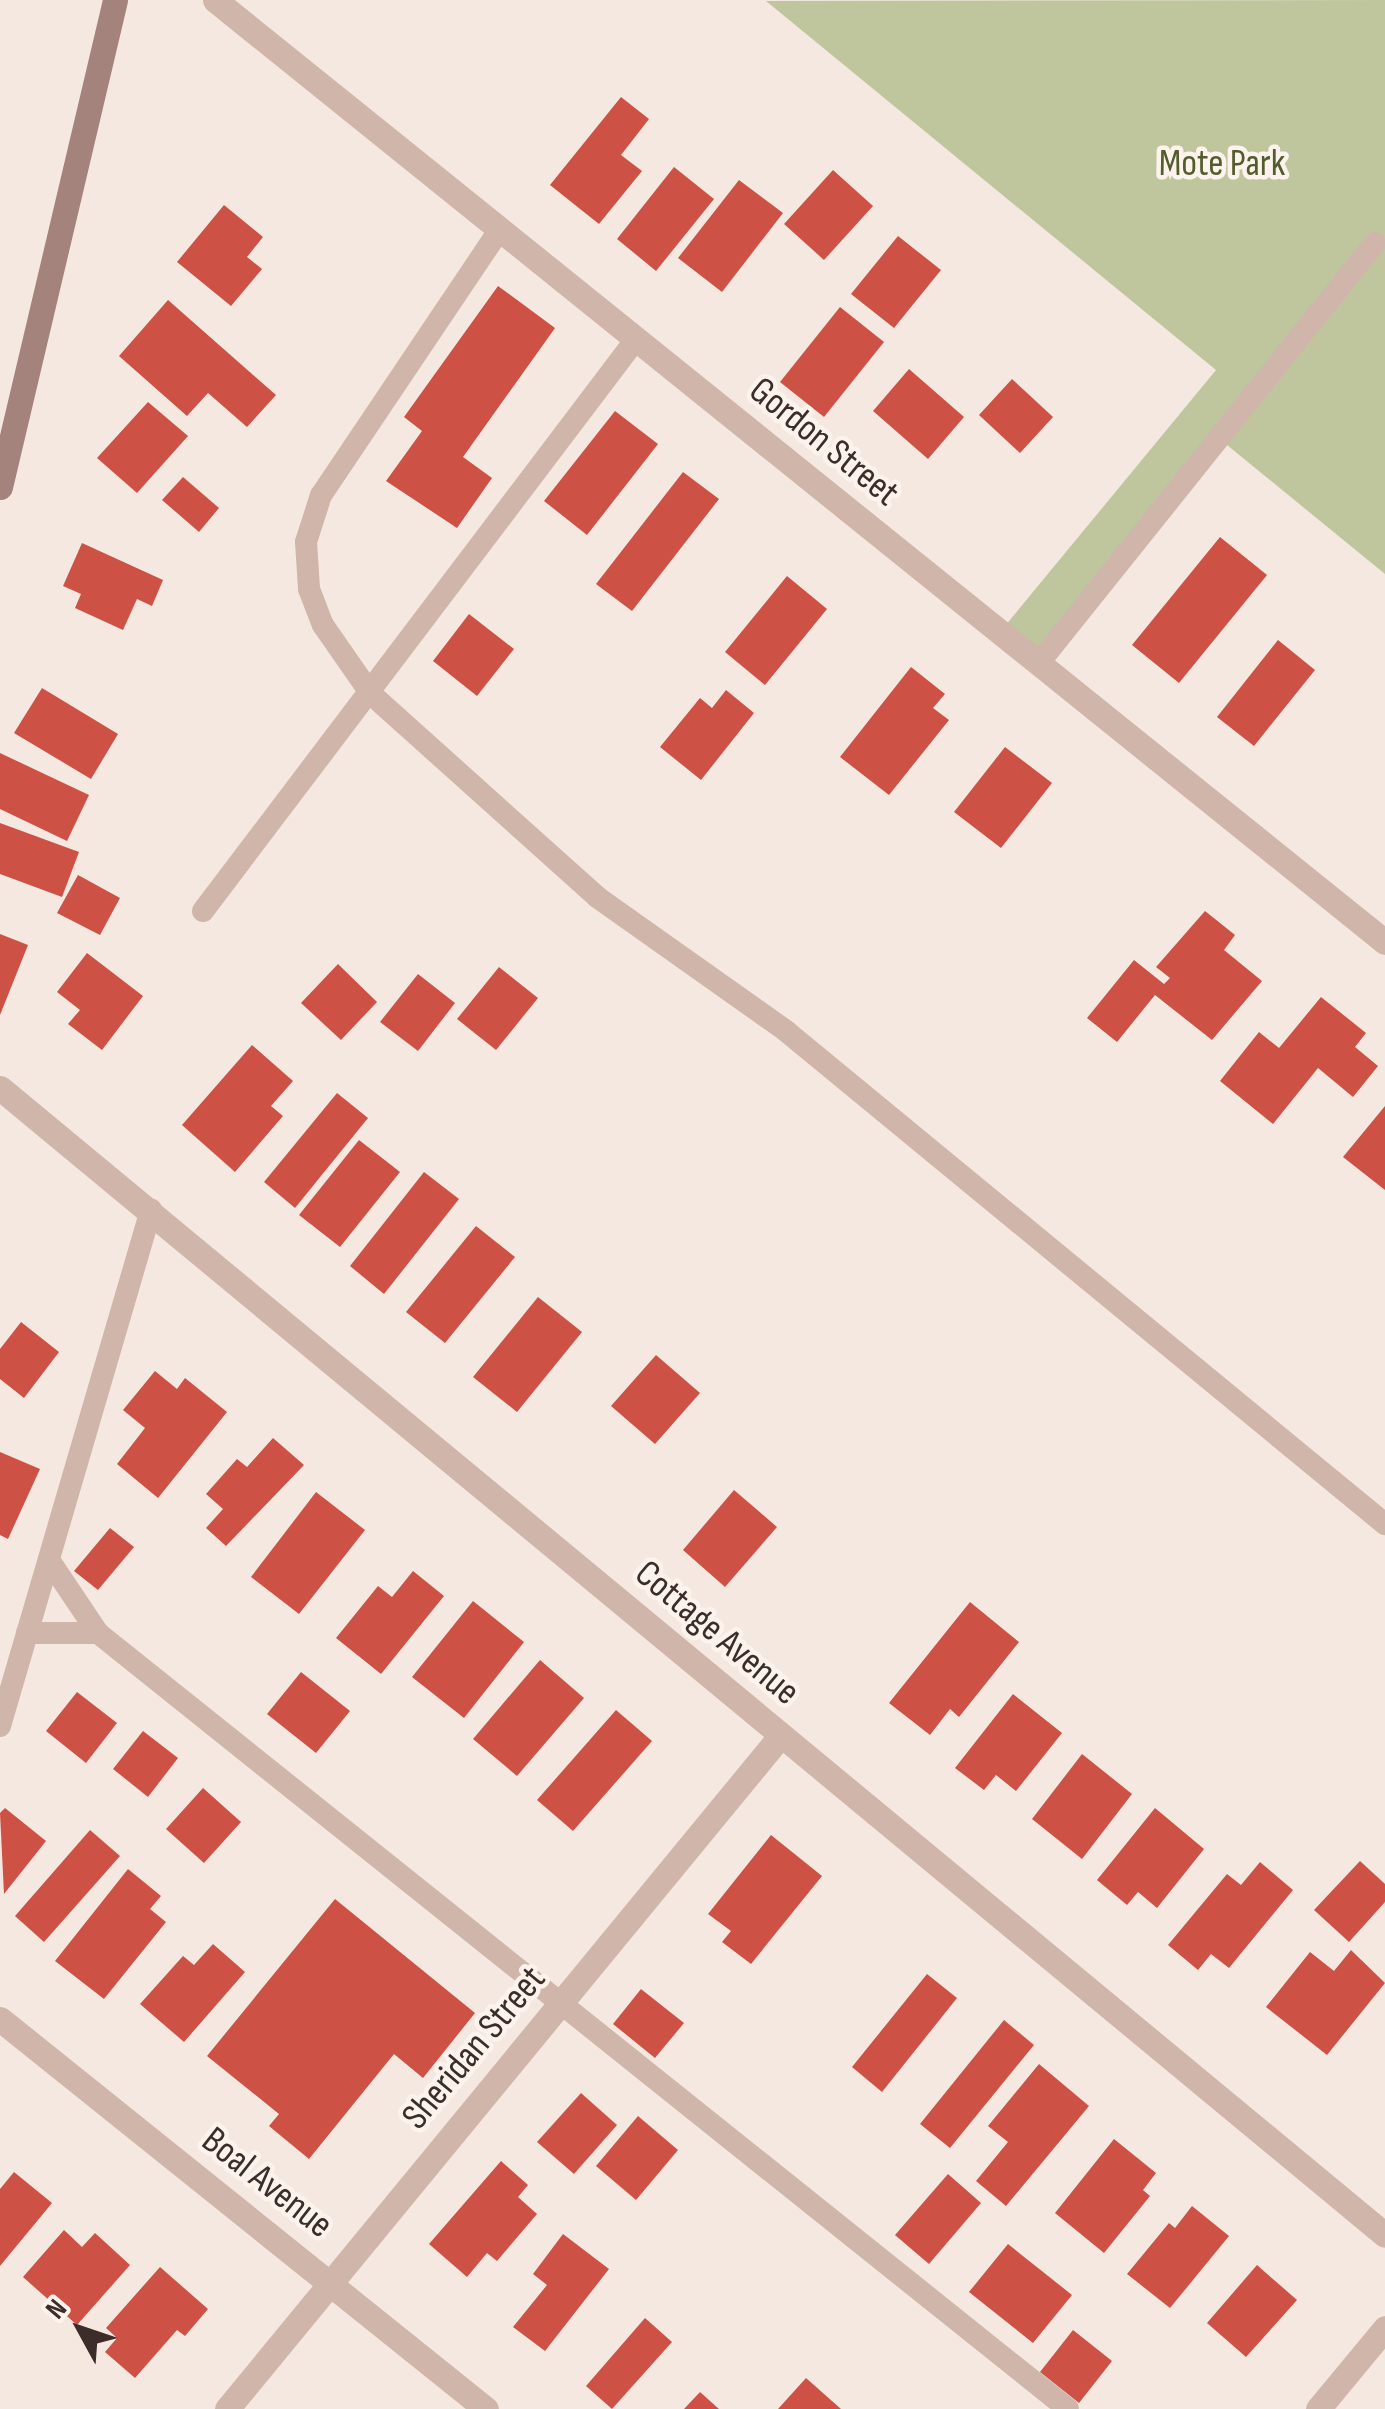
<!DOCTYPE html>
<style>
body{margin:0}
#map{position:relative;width:1385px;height:2409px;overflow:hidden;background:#f5e8e0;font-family:"Sofia Sans Condensed",sans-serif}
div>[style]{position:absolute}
.green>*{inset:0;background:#bfc69e}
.building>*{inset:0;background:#ce5145}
.lane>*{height:22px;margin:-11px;padding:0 11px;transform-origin:11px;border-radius:11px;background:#cfb5aa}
.street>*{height:25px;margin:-12.5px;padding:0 12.5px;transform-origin:12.5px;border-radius:12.5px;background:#cfb5aa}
.secondary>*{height:25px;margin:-12.5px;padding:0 12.5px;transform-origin:12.5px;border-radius:12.5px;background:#a3837b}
span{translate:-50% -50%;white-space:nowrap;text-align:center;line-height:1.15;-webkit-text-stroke:9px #fcf3ed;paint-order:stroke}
.park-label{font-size:38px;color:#525c2c}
.street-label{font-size:38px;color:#3c2d2a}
.north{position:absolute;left:30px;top:2279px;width:100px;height:100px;-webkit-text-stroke:8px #fcf3ed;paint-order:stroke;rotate:310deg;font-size:28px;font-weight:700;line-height:40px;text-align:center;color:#3c2d2a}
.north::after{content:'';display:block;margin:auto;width:35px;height:45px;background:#3c2d2a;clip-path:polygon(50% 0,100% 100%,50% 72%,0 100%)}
</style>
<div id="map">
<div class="green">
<div style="clip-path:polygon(1385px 0,1385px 574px,1216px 436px,1039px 663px,1000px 632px,1216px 370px,766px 1px)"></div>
</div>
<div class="building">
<div style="clip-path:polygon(621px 97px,649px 119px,621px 155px,642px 171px,599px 224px,550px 185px)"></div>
<div style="clip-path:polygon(674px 167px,714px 199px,656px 271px,617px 239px)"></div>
<div style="clip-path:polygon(833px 170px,873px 206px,824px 260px,784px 224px)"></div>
<div style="clip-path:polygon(739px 180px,783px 213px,722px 292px,678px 258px)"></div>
<div style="clip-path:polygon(224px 205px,263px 237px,247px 257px,262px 269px,231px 306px,177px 262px)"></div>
<div style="clip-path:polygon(898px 236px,941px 270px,894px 328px,851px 294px)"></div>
<div style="clip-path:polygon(498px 286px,555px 328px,463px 457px,492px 478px,457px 528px,386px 481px,422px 431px,404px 417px)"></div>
<div style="clip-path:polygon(168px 300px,276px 395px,247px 427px,208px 393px,187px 416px,119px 356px)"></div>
<div style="clip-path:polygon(840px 307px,884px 342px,824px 417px,780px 382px)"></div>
<div style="clip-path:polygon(909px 369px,964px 417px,928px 459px,873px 411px)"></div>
<div style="clip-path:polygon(1012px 379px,1053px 417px,1020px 453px,979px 415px)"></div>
<div style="clip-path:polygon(148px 402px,188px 436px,137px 493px,97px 458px)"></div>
<div style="clip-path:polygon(615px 411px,658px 444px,587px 535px,544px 501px)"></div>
<div style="clip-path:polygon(683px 472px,719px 499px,632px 611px,596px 584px)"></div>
<div style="clip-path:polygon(183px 477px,219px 508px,199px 532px,162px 500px)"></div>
<div style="clip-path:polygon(1220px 537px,1267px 575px,1179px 683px,1132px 645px)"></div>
<div style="clip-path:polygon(82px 543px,163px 580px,152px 606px,137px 599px,123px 630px,75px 608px,81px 594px,63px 586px)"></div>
<div style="clip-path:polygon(787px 576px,827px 609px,765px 685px,725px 652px)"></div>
<div style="clip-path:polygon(469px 614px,514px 649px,477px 696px,433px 661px)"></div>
<div style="clip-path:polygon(1278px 640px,1315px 670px,1254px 746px,1217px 717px)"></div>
<div style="clip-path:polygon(911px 667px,945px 694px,933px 708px,949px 720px,889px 795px,840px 757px)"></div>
<div style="clip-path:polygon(42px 688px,118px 734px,91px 779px,14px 733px)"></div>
<div style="clip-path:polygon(726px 690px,754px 713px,701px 780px,660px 747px,700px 698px,712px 708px)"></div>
<div style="clip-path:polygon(1005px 747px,1052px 783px,1001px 848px,954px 812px)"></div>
<div style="clip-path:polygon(0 753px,89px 795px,67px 841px,0 809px)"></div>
<div style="clip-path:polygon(0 823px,79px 852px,62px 897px,0 874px)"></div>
<div style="clip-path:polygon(78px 875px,120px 898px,100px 935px,57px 913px)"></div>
<div style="clip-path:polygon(1205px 911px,1235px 935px,1224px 950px,1262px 981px,1212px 1040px,1155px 995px,1117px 1042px,1087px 1018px,1134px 960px,1164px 984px,1170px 978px,1156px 967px)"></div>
<div style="clip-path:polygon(0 934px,28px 945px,0 1015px)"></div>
<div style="clip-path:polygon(87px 953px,143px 996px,102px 1050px,68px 1024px,80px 1010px,57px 992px)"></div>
<div style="clip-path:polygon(338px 964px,377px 1002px,341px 1040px,301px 1003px)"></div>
<div style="clip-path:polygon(499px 967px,538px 998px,496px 1050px,457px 1019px)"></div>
<div style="clip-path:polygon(418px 974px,455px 1003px,418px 1051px,380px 1022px)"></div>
<div style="clip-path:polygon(1321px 997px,1366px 1033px,1355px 1047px,1378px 1066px,1353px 1097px,1318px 1068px,1273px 1124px,1220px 1081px,1259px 1032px,1279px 1048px)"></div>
<div style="clip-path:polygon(252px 1045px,293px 1081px,271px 1106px,283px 1116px,235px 1172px,182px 1125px)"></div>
<div style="clip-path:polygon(337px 1093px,368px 1118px,295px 1208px,264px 1182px)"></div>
<div style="clip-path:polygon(1385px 1106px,1385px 1190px,1343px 1157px)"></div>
<div style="clip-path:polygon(359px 1140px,400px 1172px,340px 1247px,299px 1215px)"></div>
<div style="clip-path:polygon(424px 1172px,459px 1199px,384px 1294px,350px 1266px)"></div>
<div style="clip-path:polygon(476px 1226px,515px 1257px,445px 1343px,406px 1312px)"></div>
<div style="clip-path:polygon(538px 1297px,582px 1332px,517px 1412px,473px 1377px)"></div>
<div style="clip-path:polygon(21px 1322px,59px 1352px,24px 1398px,0 1379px,0 1349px)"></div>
<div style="clip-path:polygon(656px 1355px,700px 1393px,655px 1444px,611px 1406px)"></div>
<div style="clip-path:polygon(155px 1371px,177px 1389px,185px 1378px,227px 1412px,158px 1498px,117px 1464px,145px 1428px,123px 1410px)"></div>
<div style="clip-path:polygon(273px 1438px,304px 1465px,226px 1546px,206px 1528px,223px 1509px,206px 1494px,237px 1459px,247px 1467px)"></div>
<div style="clip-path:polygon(0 1452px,40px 1469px,8px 1539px,0 1535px)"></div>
<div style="clip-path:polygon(734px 1490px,777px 1527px,725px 1587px,683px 1550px)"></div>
<div style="clip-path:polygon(316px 1492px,365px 1530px,299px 1614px,251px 1577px)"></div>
<div style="clip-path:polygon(110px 1528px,134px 1547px,98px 1590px,74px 1571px)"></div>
<div style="clip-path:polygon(413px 1571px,444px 1596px,381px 1674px,336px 1638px,378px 1586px,392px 1597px)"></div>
<div style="clip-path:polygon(473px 1601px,524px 1642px,464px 1718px,412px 1677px)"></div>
<div style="clip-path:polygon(970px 1602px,1019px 1642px,959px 1717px,950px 1709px,930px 1735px,889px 1703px)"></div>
<div style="clip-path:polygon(540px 1660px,584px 1698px,517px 1776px,473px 1739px)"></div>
<div style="clip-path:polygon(301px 1672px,350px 1711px,316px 1753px,267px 1714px)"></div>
<div style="clip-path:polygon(77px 1692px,117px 1723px,86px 1763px,46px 1731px)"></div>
<div style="clip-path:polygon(1013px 1694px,1062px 1733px,1016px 1791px,996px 1775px,984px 1790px,955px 1768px)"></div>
<div style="clip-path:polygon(616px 1710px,652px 1741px,573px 1831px,537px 1800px)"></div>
<div style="clip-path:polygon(143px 1731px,178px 1758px,148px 1797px,113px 1769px)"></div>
<div style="clip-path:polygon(1082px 1754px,1132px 1794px,1082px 1859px,1032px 1819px)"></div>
<div style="clip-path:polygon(203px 1788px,241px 1822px,204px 1863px,166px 1829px)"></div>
<div style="clip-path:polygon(5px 1808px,46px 1841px,4px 1894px,0 1813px)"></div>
<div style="clip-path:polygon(1155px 1808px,1204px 1849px,1157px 1908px,1138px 1892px,1127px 1905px,1097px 1880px)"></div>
<div style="clip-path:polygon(90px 1830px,120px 1856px,44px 1942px,15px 1916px)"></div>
<div style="clip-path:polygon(771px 1835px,822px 1876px,751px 1964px,722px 1942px,731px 1931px,708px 1914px)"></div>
<div style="clip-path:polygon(1360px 1861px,1385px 1884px,1385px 1902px,1349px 1942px,1314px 1910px)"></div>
<div style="clip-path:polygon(1260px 1862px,1293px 1890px,1229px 1968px,1211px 1954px,1198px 1970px,1168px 1945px,1227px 1874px,1241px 1885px)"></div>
<div style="clip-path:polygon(128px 1869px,161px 1896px,150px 1909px,166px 1922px,104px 1999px,55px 1961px)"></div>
<div style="clip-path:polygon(335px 1899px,475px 2013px,423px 2078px,394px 2054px,309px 2159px,269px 2126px,279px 2114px,207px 2056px)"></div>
<div style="clip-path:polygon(213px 1944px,245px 1972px,184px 2042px,140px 2004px,183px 1956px,194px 1965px)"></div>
<div style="clip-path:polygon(1351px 1950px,1385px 1983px,1327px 2055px,1266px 2007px,1310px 1952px,1334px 1971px)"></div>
<div style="clip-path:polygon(927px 1974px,957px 1998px,882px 2092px,852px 2067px)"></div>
<div style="clip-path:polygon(641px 1989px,684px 2023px,655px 2058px,613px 2024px)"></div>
<div style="clip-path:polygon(1004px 2020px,1034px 2045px,950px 2148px,920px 2124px)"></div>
<div style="clip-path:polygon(1039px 2064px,1089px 2106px,1006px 2206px,976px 2181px,1008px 2142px,988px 2126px)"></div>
<div style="clip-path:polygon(581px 2093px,617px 2125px,574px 2174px,537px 2142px)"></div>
<div style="clip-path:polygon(638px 2116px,678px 2150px,636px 2200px,596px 2166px)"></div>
<div style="clip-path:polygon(1114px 2139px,1156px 2173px,1143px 2190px,1150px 2196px,1104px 2253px,1055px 2213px)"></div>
<div style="clip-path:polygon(501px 2161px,528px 2185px,518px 2197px,537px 2214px,497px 2261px,487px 2253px,467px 2277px,429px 2244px)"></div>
<div style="clip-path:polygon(14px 2172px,52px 2203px,0 2266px,0 2189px)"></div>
<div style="clip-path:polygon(948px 2174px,981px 2203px,929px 2264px,895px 2235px)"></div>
<div style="clip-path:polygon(1192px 2206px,1229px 2236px,1170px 2308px,1127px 2274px,1169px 2223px,1175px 2228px)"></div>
<div style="clip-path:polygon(64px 2230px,82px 2247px,95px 2233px,130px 2265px,77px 2325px,23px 2277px)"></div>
<div style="clip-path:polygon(563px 2234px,609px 2269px,545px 2351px,513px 2327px,547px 2285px,533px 2274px)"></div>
<div style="clip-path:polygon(1008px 2244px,1072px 2295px,1033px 2343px,969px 2292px)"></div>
<div style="clip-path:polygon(1257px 2265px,1297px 2300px,1246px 2357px,1207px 2323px)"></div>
<div style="clip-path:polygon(160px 2267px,208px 2309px,185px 2336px,177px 2330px,135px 2378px,105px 2352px,117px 2338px,106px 2328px)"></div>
<div style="clip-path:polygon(645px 2318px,672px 2342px,612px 2409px,586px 2386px)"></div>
<div style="clip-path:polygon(1073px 2330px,1112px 2361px,1079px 2403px,1040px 2372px)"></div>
<div style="clip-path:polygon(806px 2378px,841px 2409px,778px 2409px)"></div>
<div style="clip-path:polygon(700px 2392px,719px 2409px,684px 2409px)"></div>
</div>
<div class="lane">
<div style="left:500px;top:229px;width:321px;rotate:123.9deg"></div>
<div style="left:321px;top:495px;width:49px;rotate:107.7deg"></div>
<div style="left:306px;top:542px;width:47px;rotate:86.3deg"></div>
<div style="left:309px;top:589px;width:39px;rotate:69deg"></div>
<div style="left:323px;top:625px;width:84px;rotate:55.2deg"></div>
<div style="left:371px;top:694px;width:304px;rotate:41.9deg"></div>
<div style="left:597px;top:897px;width:232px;rotate:35.3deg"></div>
<div style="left:786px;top:1031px;width:776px;rotate:39.46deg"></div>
<div style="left:1039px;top:663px;width:538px;rotate:-51.34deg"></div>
<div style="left:203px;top:911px;width:717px;rotate:-52.87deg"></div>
<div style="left:49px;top:1560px;width:88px;rotate:56.1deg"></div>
<div style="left:98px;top:1633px;width:1242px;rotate:38.66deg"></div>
<div style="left:27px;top:1633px;width:71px"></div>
<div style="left:0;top:1726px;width:538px;rotate:-73.69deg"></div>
</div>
<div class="street">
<div style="left:215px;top:0;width:1502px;rotate:38.84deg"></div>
<div style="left:0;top:1088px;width:1798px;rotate:39.63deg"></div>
<div style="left:0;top:2019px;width:623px;rotate:38.75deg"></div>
<div style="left:227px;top:2409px;width:872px;rotate:-50.58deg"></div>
<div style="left:1318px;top:2409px;width:105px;rotate:-50.4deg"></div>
</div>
<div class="secondary">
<div style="left:0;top:487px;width:500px;rotate:-76.71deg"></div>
</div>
<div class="park-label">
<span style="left:1222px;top:164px">Mote Park</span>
</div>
<div class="street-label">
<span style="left:824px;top:442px;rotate:39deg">Gordon Street</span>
<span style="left:717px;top:1633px;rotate:40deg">Cottage Avenue</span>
<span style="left:474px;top:2048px;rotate:-50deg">Sheridan Street</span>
<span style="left:267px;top:2183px;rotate:38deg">Boal Avenue</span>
</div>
<div class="north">N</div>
</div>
